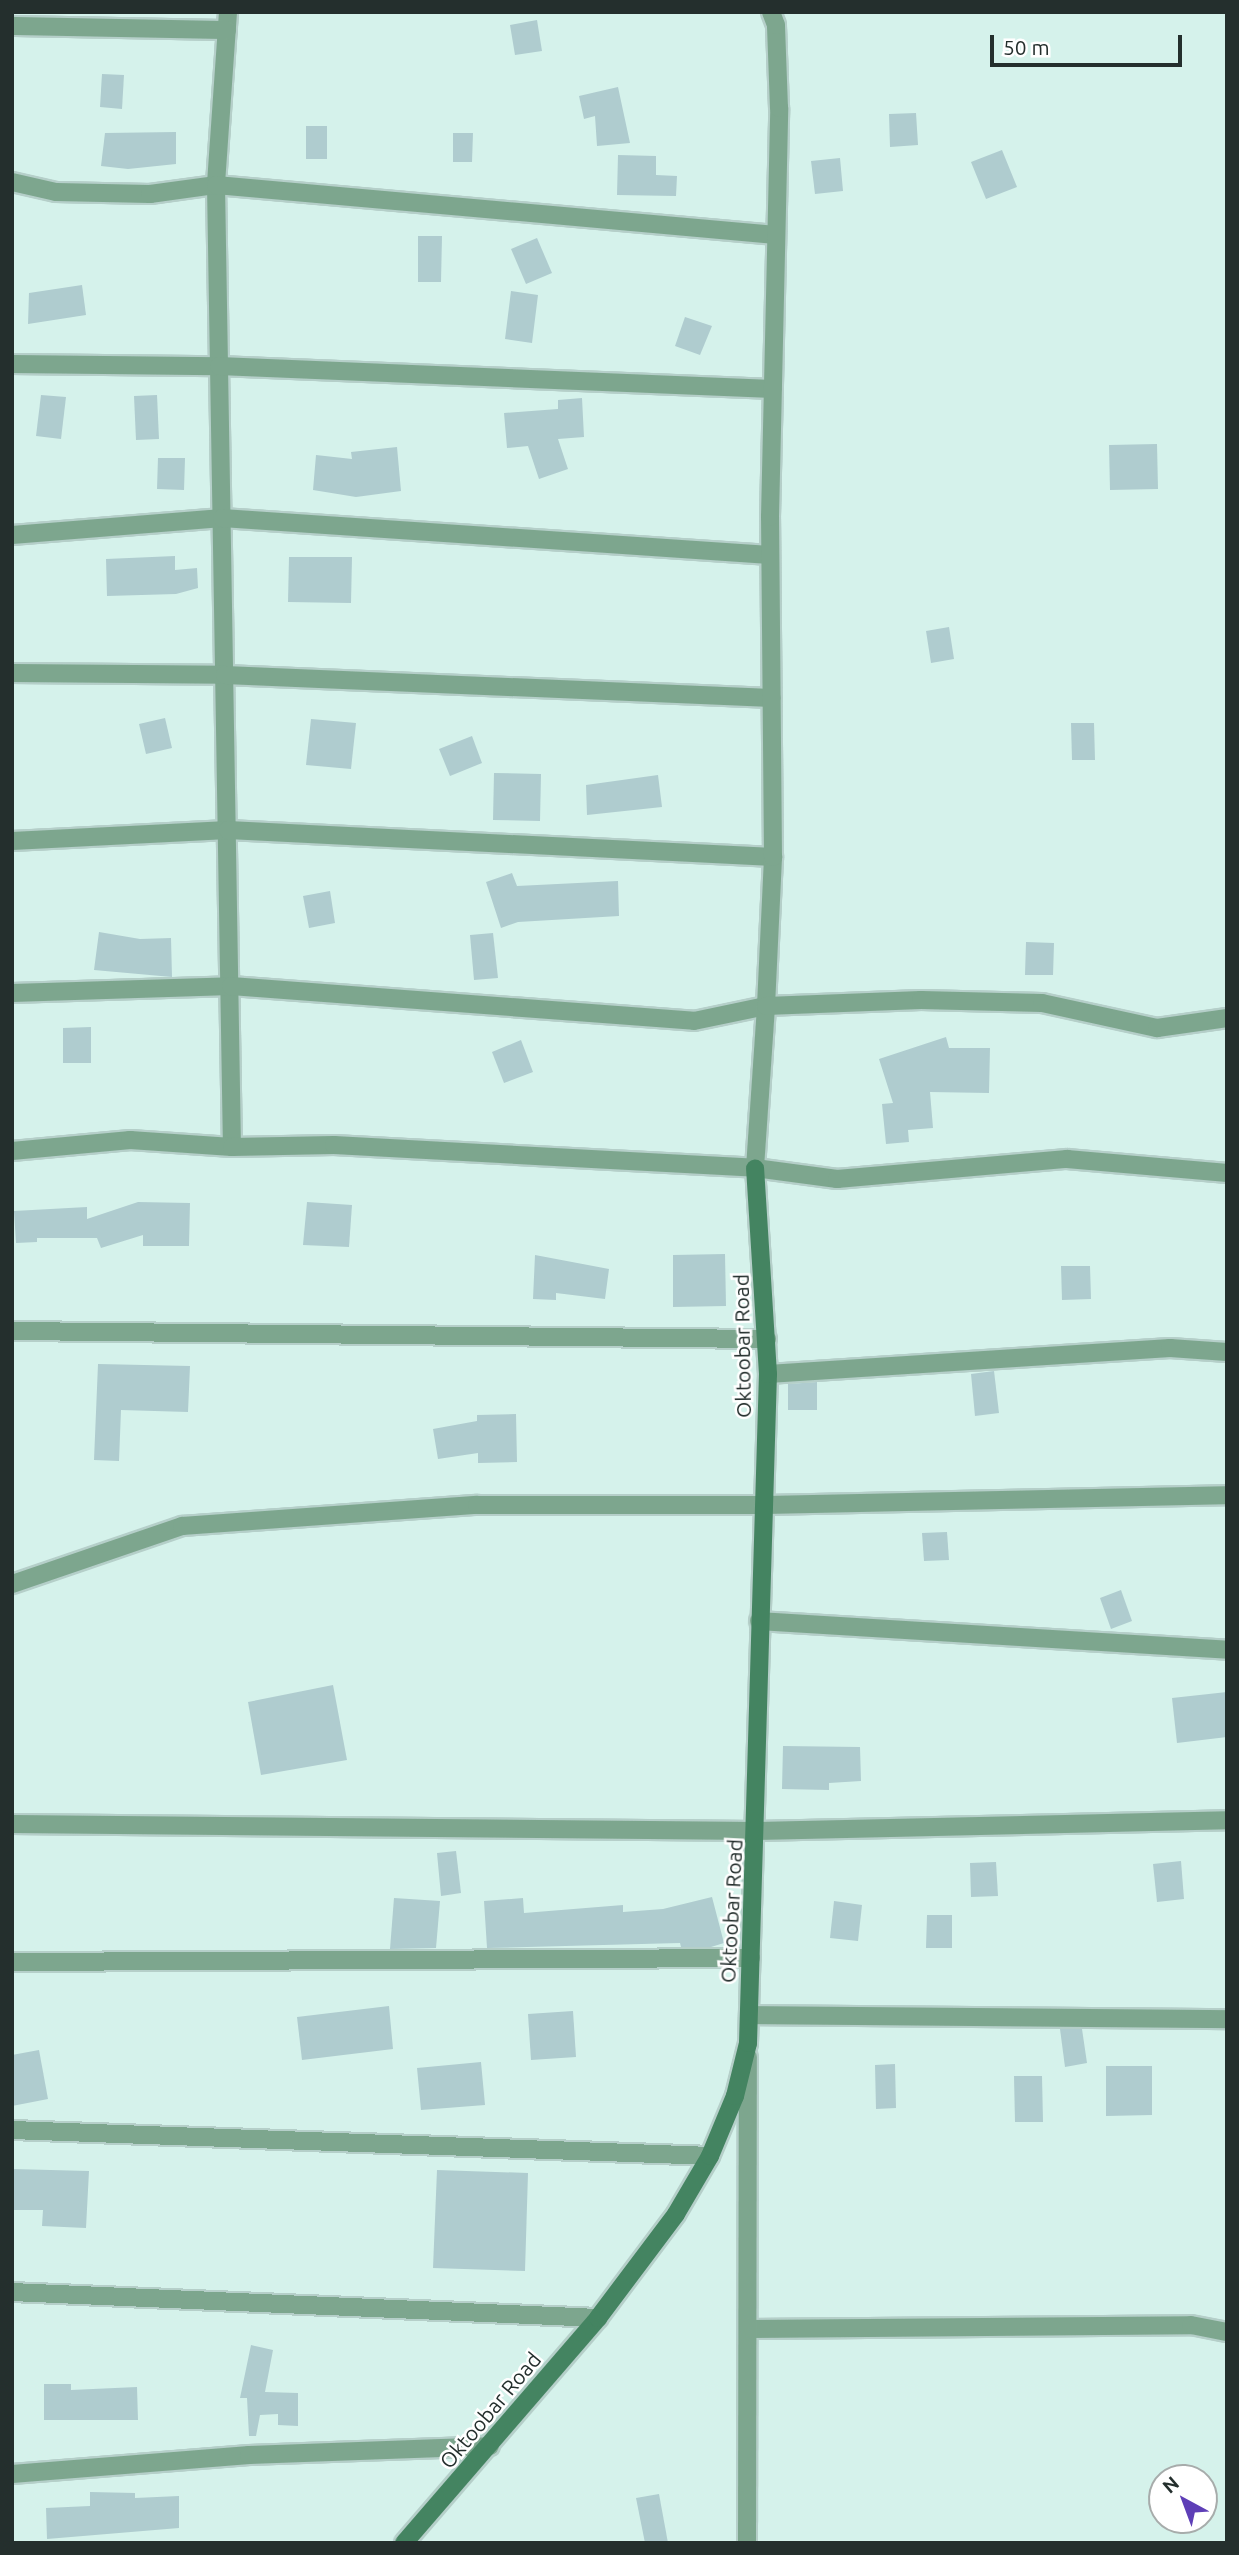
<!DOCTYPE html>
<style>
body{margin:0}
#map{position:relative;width:1239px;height:2555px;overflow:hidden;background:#d5f2eb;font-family:Ubuntu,sans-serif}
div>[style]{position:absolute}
.building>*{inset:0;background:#afcccf}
.roads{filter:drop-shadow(2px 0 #b5cfc9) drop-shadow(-2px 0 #b5cfc9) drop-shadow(0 2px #b5cfc9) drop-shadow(0 -2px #b5cfc9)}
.street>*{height:18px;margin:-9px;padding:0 9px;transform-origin:9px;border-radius:9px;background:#7da68e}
.secondary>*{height:18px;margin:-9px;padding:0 9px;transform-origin:9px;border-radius:9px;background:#448461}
span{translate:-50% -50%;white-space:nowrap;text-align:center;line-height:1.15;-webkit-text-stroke:5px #fff;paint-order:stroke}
.street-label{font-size:21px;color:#242f2d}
.frame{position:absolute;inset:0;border:14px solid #242f2d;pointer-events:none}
.north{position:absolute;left:1148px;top:2464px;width:70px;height:70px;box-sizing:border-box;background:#fff;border:2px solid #a7acab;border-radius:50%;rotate:319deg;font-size:19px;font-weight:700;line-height:28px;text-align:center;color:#242f2d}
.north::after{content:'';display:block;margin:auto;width:24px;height:32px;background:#5e3fb7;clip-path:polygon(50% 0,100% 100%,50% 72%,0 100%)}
.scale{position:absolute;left:990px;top:35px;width:192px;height:32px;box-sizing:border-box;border:4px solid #242f2d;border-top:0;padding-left:9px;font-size:21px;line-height:24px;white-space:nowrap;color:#242f2d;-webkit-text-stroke:5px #fff;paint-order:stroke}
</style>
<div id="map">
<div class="building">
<div style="clip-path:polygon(537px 20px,542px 51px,515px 55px,510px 25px)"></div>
<div style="clip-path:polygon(102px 74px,124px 75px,122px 109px,100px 107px)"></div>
<div style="clip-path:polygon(618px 87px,630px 143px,597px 146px,595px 116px,584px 119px,579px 96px)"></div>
<div style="clip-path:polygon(916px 113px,918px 145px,890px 147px,889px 114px)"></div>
<div style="clip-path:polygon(306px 126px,327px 126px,327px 159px,306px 159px)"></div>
<div style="clip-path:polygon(176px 132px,176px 164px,128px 169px,101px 166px,105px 133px)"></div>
<div style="clip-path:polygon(453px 133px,473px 133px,472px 162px,453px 162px)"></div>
<div style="clip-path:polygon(1002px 150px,1017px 187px,986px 199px,971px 162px)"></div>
<div style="clip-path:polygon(618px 155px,656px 156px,656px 175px,677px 176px,676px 196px,617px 195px)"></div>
<div style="clip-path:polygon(840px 158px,843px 191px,815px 194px,811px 161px)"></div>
<div style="clip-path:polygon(418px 236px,442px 236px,441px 282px,418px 282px)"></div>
<div style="clip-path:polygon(537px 238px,552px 273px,526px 284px,511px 249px)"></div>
<div style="clip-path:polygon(82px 285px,86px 315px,28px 324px,29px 293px)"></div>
<div style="clip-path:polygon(511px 291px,538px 295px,532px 343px,505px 339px)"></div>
<div style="clip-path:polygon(685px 317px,712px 326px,700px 355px,675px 346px)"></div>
<div style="clip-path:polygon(41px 395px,66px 397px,61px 439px,36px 436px)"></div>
<div style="clip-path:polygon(157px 395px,159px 439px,136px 440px,134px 396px)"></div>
<div style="clip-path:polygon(582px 398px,584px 437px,558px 439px,568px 469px,539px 479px,528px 446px,507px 448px,504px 413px,558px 409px,558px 400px)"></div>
<div style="clip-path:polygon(1157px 444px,1158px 489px,1110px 490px,1109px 445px)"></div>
<div style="clip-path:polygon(397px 447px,401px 491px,356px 497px,313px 490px,316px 455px,352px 459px,351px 452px)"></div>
<div style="clip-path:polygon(158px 458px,185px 458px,184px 490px,157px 489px)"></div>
<div style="clip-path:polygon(175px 556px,175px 570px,197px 568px,198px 588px,176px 594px,107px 596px,106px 559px)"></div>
<div style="clip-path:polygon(289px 557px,352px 557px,351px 603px,288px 602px)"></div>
<div style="clip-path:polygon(949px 627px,954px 659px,931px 663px,926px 631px)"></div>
<div style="clip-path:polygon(165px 718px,172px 748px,146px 754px,139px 724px)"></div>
<div style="clip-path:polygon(311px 719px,356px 723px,351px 769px,306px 765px)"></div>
<div style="clip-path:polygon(1071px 723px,1094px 723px,1095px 760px,1072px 760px)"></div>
<div style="clip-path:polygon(472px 736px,482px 763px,450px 776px,439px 749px)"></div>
<div style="clip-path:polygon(494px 773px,541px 774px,540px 821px,493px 820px)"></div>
<div style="clip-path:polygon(658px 775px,662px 807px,587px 815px,586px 785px)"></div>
<div style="clip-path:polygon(512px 873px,517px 886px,618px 881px,619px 916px,518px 922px,501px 928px,486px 882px)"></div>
<div style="clip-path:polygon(330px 891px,335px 923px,309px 928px,303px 896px)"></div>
<div style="clip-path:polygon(99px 932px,140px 939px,171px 938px,172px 977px,94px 970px)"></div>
<div style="clip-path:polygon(493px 933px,498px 978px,474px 980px,470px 935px)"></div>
<div style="clip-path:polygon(1026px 942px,1054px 943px,1053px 975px,1025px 975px)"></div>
<div style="clip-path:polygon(91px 1027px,91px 1063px,63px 1063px,63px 1028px)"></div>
<div style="clip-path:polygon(946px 1037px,949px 1048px,990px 1048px,989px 1093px,930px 1092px,933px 1128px,908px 1130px,909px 1142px,886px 1144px,882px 1104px,893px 1103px,879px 1059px)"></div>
<div style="clip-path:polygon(521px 1040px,533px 1072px,504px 1083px,492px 1052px)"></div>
<div style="clip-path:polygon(138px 1202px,190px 1203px,189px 1246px,143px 1246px,143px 1235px,101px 1248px,97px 1238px,37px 1238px,37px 1242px,16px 1243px,14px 1211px,87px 1207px,87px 1219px)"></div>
<div style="clip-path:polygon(307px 1202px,352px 1205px,349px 1247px,303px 1245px)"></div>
<div style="clip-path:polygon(725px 1254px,726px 1306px,673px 1307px,673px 1255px)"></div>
<div style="clip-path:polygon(535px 1255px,609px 1269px,605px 1299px,556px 1293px,556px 1300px,533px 1299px)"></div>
<div style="clip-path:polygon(1061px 1266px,1090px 1266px,1091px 1299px,1062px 1300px)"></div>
<div style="clip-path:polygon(98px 1364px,190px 1366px,188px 1412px,121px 1410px,119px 1461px,94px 1460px)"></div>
<div style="clip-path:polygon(994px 1371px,999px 1413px,975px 1416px,971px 1374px)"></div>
<div style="clip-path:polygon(817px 1382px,817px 1410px,788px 1410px,788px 1384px)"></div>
<div style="clip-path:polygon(516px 1414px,517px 1462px,478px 1463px,478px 1453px,438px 1459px,433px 1429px,477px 1421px,477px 1415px)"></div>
<div style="clip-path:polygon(947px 1532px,949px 1560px,924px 1561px,922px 1533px)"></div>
<div style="clip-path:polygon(1121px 1590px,1132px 1621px,1111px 1629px,1100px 1598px)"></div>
<div style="clip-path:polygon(333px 1685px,347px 1760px,261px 1775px,248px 1702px)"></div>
<div style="clip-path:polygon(1227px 1692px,1227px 1737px,1177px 1743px,1172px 1698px)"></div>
<div style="clip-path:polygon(783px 1746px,860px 1747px,861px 1781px,829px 1783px,829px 1790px,782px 1789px)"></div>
<div style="clip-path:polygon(456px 1851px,461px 1893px,441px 1896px,437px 1853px)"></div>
<div style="clip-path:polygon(1181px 1861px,1184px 1899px,1157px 1902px,1153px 1864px)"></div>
<div style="clip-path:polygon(996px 1862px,998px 1896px,971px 1897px,970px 1863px)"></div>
<div style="clip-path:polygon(712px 1897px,724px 1943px,711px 1947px,681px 1947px,680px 1943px,487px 1948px,484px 1901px,523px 1898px,524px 1913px,623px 1905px,623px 1912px,663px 1909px)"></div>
<div style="clip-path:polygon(394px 1898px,440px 1901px,436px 1948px,390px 1949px)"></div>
<div style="clip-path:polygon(834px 1901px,862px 1905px,858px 1941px,830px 1938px)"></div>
<div style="clip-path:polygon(927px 1915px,952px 1915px,952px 1948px,926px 1948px)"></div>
<div style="clip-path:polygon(389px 2006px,393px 2049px,302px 2060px,297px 2017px)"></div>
<div style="clip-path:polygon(573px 2011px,576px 2057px,531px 2060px,528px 2014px)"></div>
<div style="clip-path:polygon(1060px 2029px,1082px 2029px,1087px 2063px,1065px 2067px)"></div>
<div style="clip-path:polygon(39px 2050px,48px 2099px,12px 2106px,12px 2055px)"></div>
<div style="clip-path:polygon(481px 2062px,485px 2105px,421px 2110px,417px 2068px)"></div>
<div style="clip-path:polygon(895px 2064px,896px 2108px,876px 2109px,875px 2065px)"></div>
<div style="clip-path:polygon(1106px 2066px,1152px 2066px,1152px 2115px,1106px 2116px)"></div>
<div style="clip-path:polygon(1014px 2076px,1042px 2076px,1043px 2122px,1015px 2122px)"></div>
<div style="clip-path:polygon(12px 2169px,89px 2171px,86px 2228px,42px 2226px,43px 2210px,12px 2210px)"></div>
<div style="clip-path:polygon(437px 2170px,528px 2173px,525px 2271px,433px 2268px)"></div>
<div style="clip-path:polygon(251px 2345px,273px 2350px,265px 2392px,298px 2393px,298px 2426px,278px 2425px,278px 2414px,260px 2415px,256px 2436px,249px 2436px,247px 2398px,240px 2398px)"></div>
<div style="clip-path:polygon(44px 2384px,71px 2384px,71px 2390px,137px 2387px,138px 2420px,44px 2420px)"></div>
<div style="clip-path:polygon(90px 2492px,135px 2493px,135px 2498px,179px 2496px,179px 2528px,47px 2539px,46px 2508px,90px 2506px)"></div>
<div style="clip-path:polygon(659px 2494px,668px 2543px,645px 2543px,636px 2498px)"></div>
</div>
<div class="roads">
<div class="street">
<div style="left:228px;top:12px;width:173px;rotate:94deg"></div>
<div style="left:216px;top:185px;width:962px;rotate:89.05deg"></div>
<div style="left:12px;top:26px;width:215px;rotate:1.1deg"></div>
<div style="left:12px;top:182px;width:45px;rotate:12.8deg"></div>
<div style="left:56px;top:192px;width:94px;rotate:1.2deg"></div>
<div style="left:150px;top:194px;width:67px;rotate:-7.8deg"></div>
<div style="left:216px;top:185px;width:562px;rotate:5.1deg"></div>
<div style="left:12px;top:364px;width:207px;rotate:0.6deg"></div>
<div style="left:219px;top:366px;width:554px;rotate:2.38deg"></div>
<div style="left:12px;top:535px;width:211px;rotate:-4.6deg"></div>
<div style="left:222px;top:518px;width:549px;rotate:3.86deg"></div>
<div style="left:12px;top:673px;width:213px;rotate:0.5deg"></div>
<div style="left:225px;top:675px;width:547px;rotate:2.41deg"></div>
<div style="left:12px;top:841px;width:216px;rotate:-2.9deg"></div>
<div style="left:228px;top:830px;width:546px;rotate:2.84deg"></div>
<div style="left:12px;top:993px;width:219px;rotate:-1.8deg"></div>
<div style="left:231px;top:986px;width:464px;rotate:4.3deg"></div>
<div style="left:694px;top:1021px;width:74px;rotate:-11.8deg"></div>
<div style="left:766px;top:1006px;width:149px;rotate:-87.3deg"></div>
<div style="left:773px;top:857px;width:340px;rotate:-90.5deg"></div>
<div style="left:770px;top:517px;width:409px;rotate:-88.7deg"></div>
<div style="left:779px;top:108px;width:83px;rotate:-92.1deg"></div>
<div style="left:776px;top:25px;width:14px;rotate:-111deg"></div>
<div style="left:12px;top:1151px;width:119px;rotate:-5.3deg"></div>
<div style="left:130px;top:1140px;width:102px;rotate:3.9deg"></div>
<div style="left:232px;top:1147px;width:102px;rotate:-1.1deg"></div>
<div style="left:334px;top:1145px;width:422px;rotate:3.1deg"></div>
<div style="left:755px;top:1168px;width:162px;rotate:-86.1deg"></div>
<div style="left:766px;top:1006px;width:155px;rotate:-2.2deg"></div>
<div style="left:921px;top:1000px;width:121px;rotate:1.4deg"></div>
<div style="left:1042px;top:1003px;width:118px;rotate:12.3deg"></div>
<div style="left:1157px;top:1028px;width:71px;rotate:-8.1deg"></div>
<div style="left:755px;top:1168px;width:83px;rotate:7.6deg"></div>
<div style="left:837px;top:1179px;width:231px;rotate:-5deg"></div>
<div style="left:1067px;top:1159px;width:161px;rotate:5deg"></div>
<div style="left:12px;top:1331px;width:755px;rotate:0.61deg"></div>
<div style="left:768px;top:1374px;width:403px;rotate:-3.7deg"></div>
<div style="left:1170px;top:1348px;width:57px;rotate:4deg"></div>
<div style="left:12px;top:1584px;width:180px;rotate:-18.8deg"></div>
<div style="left:182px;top:1526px;width:296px;rotate:-4.1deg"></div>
<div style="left:477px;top:1505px;width:286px"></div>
<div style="left:763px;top:1505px;width:464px;rotate:-1.2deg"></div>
<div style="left:759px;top:1621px;width:469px;rotate:3.5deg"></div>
<div style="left:12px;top:1824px;width:745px;rotate:0.54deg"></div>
<div style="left:757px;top:1831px;width:470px;rotate:-1.3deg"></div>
<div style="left:12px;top:1962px;width:739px;rotate:-0.31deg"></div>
<div style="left:749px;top:2015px;width:478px;rotate:0.5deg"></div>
<div style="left:12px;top:2130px;width:698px;rotate:2.13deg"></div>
<div style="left:12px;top:2292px;width:587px;rotate:2.54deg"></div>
<div style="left:750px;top:2329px;width:441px;rotate:-0.5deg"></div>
<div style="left:1191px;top:2325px;width:37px;rotate:11deg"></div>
<div style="left:12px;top:2474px;width:238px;rotate:-4.6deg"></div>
<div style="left:249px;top:2455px;width:241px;rotate:-2.1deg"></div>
<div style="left:747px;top:2543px;width:486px;rotate:-89.9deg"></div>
</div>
<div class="secondary">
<div style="left:404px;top:2543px;width:297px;rotate:-49.2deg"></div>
<div style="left:598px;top:2318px;width:130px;rotate:-53.1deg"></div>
<div style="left:676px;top:2214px;width:67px;rotate:-59.6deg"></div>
<div style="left:710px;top:2156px;width:65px;rotate:-67.4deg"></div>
<div style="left:735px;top:2096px;width:55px;rotate:-76.2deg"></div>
<div style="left:748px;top:2043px;width:669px;rotate:-88.29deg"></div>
<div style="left:768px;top:1374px;width:206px;rotate:-93.6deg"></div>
</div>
</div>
<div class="street-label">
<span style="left:742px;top:1346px;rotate:-91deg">Oktoobar Road</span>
<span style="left:731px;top:1911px;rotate:-87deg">Oktoobar Road</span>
<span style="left:490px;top:2410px;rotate:-50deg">Oktoobar Road</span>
</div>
<div class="frame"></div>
<div class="north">N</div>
<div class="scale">50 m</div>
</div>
